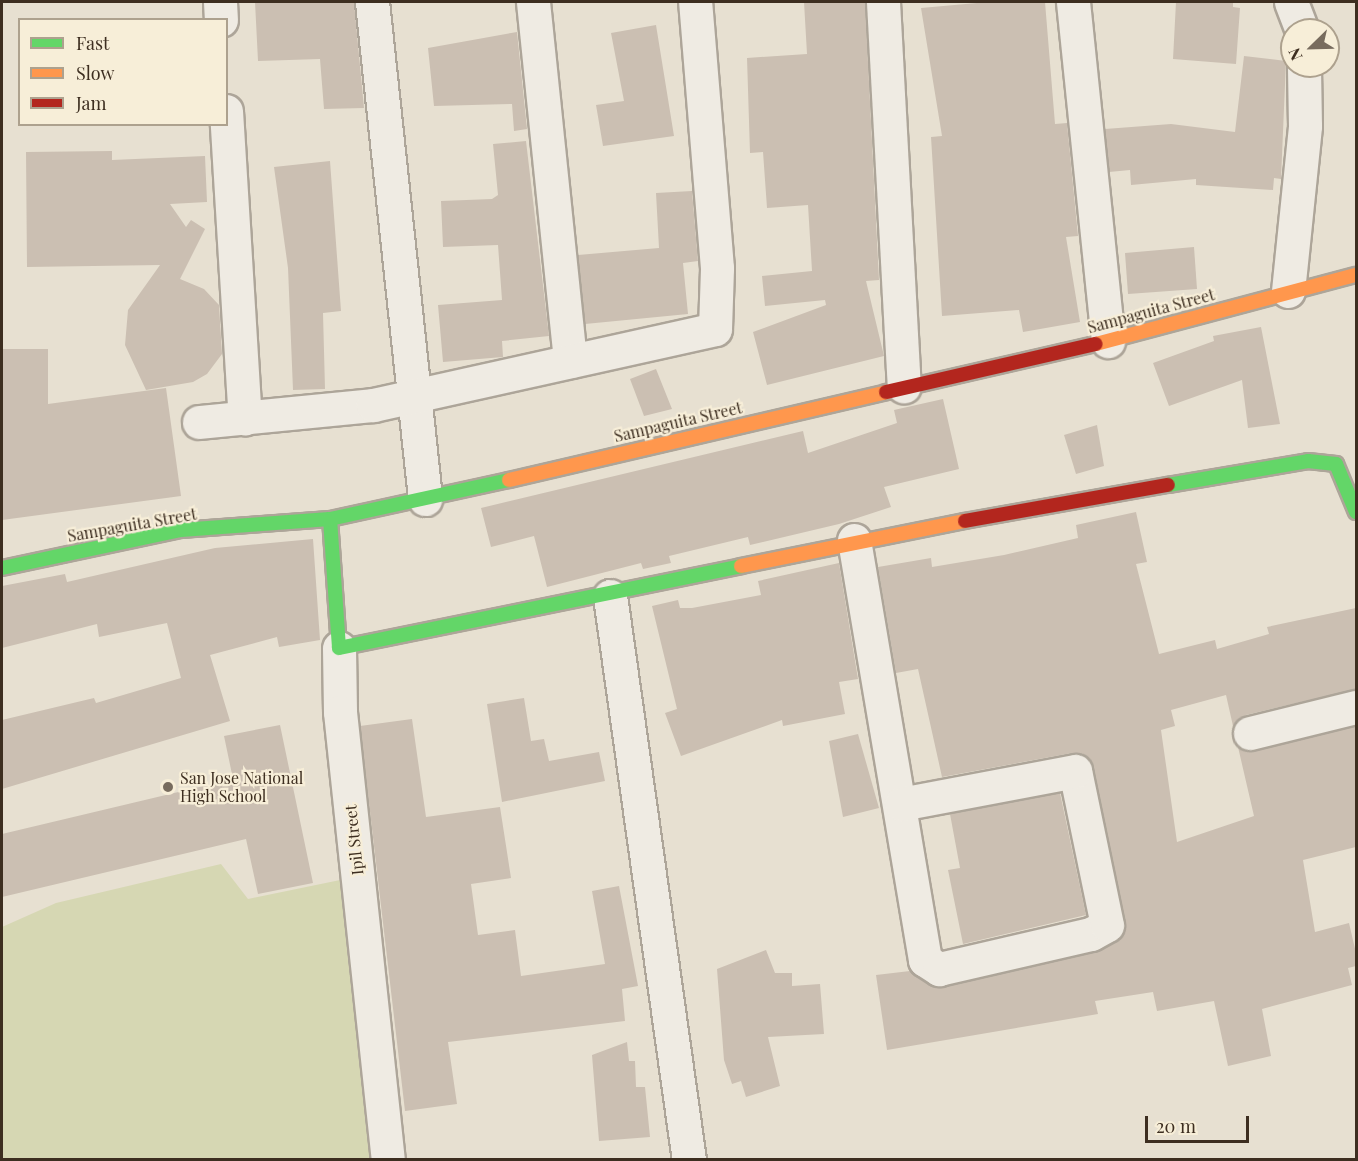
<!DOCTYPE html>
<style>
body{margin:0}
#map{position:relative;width:1358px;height:1161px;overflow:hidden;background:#e7e0d1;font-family:"Playfair Display",serif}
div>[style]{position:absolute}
.green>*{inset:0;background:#d6d7b3}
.building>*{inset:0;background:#cbbfb2}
.roads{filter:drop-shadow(2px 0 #ada599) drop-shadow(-2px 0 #ada599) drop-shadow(0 2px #ada599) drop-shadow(0 -2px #ada599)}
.street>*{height:33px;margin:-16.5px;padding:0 16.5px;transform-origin:16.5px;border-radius:16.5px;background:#efebe3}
.fast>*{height:14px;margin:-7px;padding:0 7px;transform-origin:7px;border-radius:7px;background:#63d668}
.slow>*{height:14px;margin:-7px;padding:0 7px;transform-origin:7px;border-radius:7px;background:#ff974d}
.jam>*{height:14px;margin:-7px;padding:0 7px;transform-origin:7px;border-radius:7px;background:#b3261e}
.dots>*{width:16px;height:16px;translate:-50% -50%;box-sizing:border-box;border:3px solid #f7eed8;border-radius:50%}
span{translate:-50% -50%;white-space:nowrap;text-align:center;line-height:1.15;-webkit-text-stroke:4.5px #f7eed8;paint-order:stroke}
.street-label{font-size:16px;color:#3d2e20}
.poi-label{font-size:16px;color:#3d2e20}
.left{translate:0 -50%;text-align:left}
.frame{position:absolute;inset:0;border:3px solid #3d2e20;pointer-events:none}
.legend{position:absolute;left:18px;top:18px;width:210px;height:108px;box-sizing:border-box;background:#f7eed8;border:2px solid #ada18e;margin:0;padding:8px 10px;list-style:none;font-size:18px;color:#3d2e20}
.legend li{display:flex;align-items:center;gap:12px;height:30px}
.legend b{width:30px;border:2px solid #ada18e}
.north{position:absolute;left:1280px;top:18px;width:60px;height:60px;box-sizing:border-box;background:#f7eed8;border:2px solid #ada18e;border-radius:50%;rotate:247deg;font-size:16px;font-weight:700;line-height:24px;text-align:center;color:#3d2e20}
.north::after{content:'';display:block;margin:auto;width:21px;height:27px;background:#786c5e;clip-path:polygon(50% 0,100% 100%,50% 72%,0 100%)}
.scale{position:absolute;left:1145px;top:1116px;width:104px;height:27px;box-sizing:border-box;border:3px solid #3d2e20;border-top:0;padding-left:8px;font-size:18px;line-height:21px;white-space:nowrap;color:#3d2e20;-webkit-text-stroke:4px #f7eed8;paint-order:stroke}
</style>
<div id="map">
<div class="green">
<div style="clip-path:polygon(221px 864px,248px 899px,345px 879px,380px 1159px,2px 1159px,2px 927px,56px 903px)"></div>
</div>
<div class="building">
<div style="clip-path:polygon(255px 2px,354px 2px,364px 108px,324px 109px,320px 59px,258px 61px)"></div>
<div style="clip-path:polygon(804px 2px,865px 2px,879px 280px,866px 281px,884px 356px,767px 385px,753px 332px,826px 305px,825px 300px,765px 306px,762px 276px,812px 271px,808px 205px,767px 208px,763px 152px,750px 153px,747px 58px,807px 54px)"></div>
<div style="clip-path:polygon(988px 2px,1045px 2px,1055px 124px,1067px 123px,1078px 236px,1066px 237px,1080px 322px,1023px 332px,1019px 310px,942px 316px,931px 137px,942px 136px,921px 8px)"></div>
<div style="clip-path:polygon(1176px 2px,1233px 2px,1233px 7px,1240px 8px,1236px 64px,1173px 59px)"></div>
<div style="clip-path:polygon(656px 25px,674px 136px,603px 146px,596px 105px,624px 101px,611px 33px)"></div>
<div style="clip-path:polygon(517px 32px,527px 129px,514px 131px,512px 104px,434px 106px,428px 48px)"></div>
<div style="clip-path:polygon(1244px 56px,1286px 61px,1281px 179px,1274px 178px,1273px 190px,1196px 185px,1196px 179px,1131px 185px,1130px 170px,1109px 172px,1105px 129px,1171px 124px,1235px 132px)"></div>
<div style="clip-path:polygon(526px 141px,549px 336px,502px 341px,503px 357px,443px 362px,438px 305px,502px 300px,498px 245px,443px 247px,441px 201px,492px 199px,498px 195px,493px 144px)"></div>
<div style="clip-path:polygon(112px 151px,112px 160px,205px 156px,207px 202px,170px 204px,186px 227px,191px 220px,205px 229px,180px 279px,204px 289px,219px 305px,222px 354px,207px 374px,193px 382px,146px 390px,125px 345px,128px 310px,160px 265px,27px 267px,26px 152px)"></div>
<div style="clip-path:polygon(330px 161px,341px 311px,323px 313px,325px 389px,293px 390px,288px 268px,274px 167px)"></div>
<div style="clip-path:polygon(692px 191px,698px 261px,683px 263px,688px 314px,585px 324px,578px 255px,659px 248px,656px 193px)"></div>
<div style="clip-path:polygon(1194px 247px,1197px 289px,1128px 294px,1125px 253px)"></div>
<div style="clip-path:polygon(1261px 327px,1280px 424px,1248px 428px,1242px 380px,1169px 406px,1153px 363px,1214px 341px,1213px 336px)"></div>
<div style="clip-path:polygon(2px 349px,48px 349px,48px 404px,166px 388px,181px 496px,2px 520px)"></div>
<div style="clip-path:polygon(656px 369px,672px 409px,644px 416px,630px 379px)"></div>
<div style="clip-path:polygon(943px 399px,959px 469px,884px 487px,891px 507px,839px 524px,750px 545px,748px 537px,669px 556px,671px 563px,643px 569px,641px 563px,547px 587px,534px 536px,491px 547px,481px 508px,803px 431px,808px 453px,897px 423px,894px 410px)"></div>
<div style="clip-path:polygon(1097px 425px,1104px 466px,1076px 474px,1064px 435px)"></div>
<div style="clip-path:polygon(1136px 512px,1147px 562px,1136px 564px,1159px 654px,1215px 640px,1217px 649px,1269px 634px,1267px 627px,1356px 608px,1356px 689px,1246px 715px,1233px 726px,1226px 695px,1171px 710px,1175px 726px,1161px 730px,1177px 842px,1254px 816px,1238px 747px,1254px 751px,1356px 726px,1356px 847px,1303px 860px,1315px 932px,1349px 923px,1356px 953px,1356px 966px,1348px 968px,1352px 985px,1262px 1009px,1271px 1056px,1228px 1066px,1214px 1001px,1157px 1011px,1153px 992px,1095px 1001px,1098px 1014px,887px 1050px,876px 975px,910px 971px,943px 987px,1096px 952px,1117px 941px,1125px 922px,1089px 758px,1072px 753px,942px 777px,918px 669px,896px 673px,878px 567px,931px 558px,932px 567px,1004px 555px,1078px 538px,1076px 525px)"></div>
<div style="clip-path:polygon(313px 539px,320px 640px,279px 647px,277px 637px,210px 655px,230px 721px,2px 789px,2px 720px,94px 698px,96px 703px,181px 678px,167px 623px,99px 637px,97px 624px,2px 648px,2px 586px,65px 574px,67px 582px,215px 548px)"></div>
<div style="clip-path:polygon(839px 563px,858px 679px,839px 682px,845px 714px,783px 726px,782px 720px,681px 756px,665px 713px,677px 709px,652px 606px,678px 600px,680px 608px,692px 608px,761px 595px,758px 581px)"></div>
<div style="clip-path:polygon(524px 698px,531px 741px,544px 739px,549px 761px,599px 752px,605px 781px,502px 802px,487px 704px)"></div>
<div style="clip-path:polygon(412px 719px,426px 817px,500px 807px,511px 878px,471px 884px,478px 935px,515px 930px,521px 976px,605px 964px,592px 891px,619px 886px,638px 986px,622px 989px,625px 1021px,448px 1042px,457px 1104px,405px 1111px,360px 726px)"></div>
<div style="clip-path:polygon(280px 725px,313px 883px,258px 894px,246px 839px,2px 897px,2px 834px,233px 779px,224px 736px)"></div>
<div style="clip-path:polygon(858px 734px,879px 808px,843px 817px,829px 741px)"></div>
<div style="clip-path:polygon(1060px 793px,1086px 915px,963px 944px,948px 870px,960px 868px,950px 814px)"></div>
<div style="clip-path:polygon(766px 950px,775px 973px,792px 973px,792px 986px,820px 984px,824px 1034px,768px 1037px,780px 1086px,746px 1097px,741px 1081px,732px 1084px,724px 1060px,717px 969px)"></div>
<div style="clip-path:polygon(627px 1042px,629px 1061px,635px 1061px,636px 1087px,645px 1087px,650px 1137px,599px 1141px,592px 1055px)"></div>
</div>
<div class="roads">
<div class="street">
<div style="left:220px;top:2px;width:18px;rotate:87deg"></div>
<div style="left:372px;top:2px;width:500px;rotate:83.9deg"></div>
<div style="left:533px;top:2px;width:361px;rotate:84.1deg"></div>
<div style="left:883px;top:2px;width:385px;rotate:86.9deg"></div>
<div style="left:1073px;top:2px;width:341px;rotate:84.1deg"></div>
<div style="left:1291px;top:2px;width:30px;rotate:69deg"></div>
<div style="left:226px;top:111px;width:308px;rotate:86.5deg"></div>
<div style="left:1288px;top:291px;width:166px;rotate:-84.1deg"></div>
<div style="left:1305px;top:126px;width:60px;rotate:-91deg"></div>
<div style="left:199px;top:422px;width:175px;rotate:-5.6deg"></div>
<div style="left:373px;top:405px;width:350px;rotate:-12.5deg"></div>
<div style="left:715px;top:329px;width:61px;rotate:-88.1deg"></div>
<div style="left:717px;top:268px;width:267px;rotate:-94.7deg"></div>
<div style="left:854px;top:540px;width:426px;rotate:80.4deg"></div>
<div style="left:925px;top:960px;width:17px;rotate:33deg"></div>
<div style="left:939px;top:969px;width:156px;rotate:-13deg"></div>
<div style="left:1091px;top:934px;width:18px;rotate:-29deg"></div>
<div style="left:1107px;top:925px;width:157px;rotate:-101.7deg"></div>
<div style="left:1075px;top:771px;width:177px;rotate:169.3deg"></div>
<div style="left:610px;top:596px;width:570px;rotate:82.03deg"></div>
<div style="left:339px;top:648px;width:64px;rotate:89.1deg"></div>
<div style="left:340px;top:712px;width:451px;rotate:83.9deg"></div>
<div style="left:1250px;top:733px;width:109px;rotate:-13.8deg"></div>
</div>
<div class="fast">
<div style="left:1168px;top:485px;width:142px;rotate:-9.7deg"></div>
<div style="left:1308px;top:461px;width:28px;rotate:6deg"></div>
<div style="left:1336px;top:464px;width:52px;rotate:67.4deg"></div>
<div style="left:330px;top:519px;width:129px;rotate:86deg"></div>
<div style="left:339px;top:648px;width:410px;rotate:-11.5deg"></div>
<div style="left:2px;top:568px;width:183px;rotate:-12deg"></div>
<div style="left:181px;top:530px;width:149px;rotate:-4.2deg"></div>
<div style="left:330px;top:519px;width:183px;rotate:-12.3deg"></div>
</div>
<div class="slow">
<div style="left:1096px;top:344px;width:269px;rotate:-14.9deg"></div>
<div style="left:509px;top:480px;width:387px;rotate:-13.1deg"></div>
<div style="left:741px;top:566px;width:228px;rotate:-11.4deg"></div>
</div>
<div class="jam">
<div style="left:886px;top:392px;width:215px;rotate:-12.9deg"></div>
<div style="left:965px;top:521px;width:206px;rotate:-10.1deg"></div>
</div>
</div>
<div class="dots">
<div style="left:168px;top:787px;background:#786c5e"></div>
</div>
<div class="street-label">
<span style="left:1151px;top:311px;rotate:-15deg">Sampaguita Street</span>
<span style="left:678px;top:422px;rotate:-13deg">Sampaguita Street</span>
<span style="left:132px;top:525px;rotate:-10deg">Sampaguita Street</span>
<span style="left:354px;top:840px;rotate:-96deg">Ipil Street</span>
</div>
<div class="poi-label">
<span class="left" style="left:180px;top:787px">San Jose National<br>High School</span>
</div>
<div class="frame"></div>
<ul class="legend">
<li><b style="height:8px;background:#63d668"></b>Fast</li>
<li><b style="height:8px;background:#ff974d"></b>Slow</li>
<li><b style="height:8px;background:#b3261e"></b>Jam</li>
</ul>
<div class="north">N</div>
<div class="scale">20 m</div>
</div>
